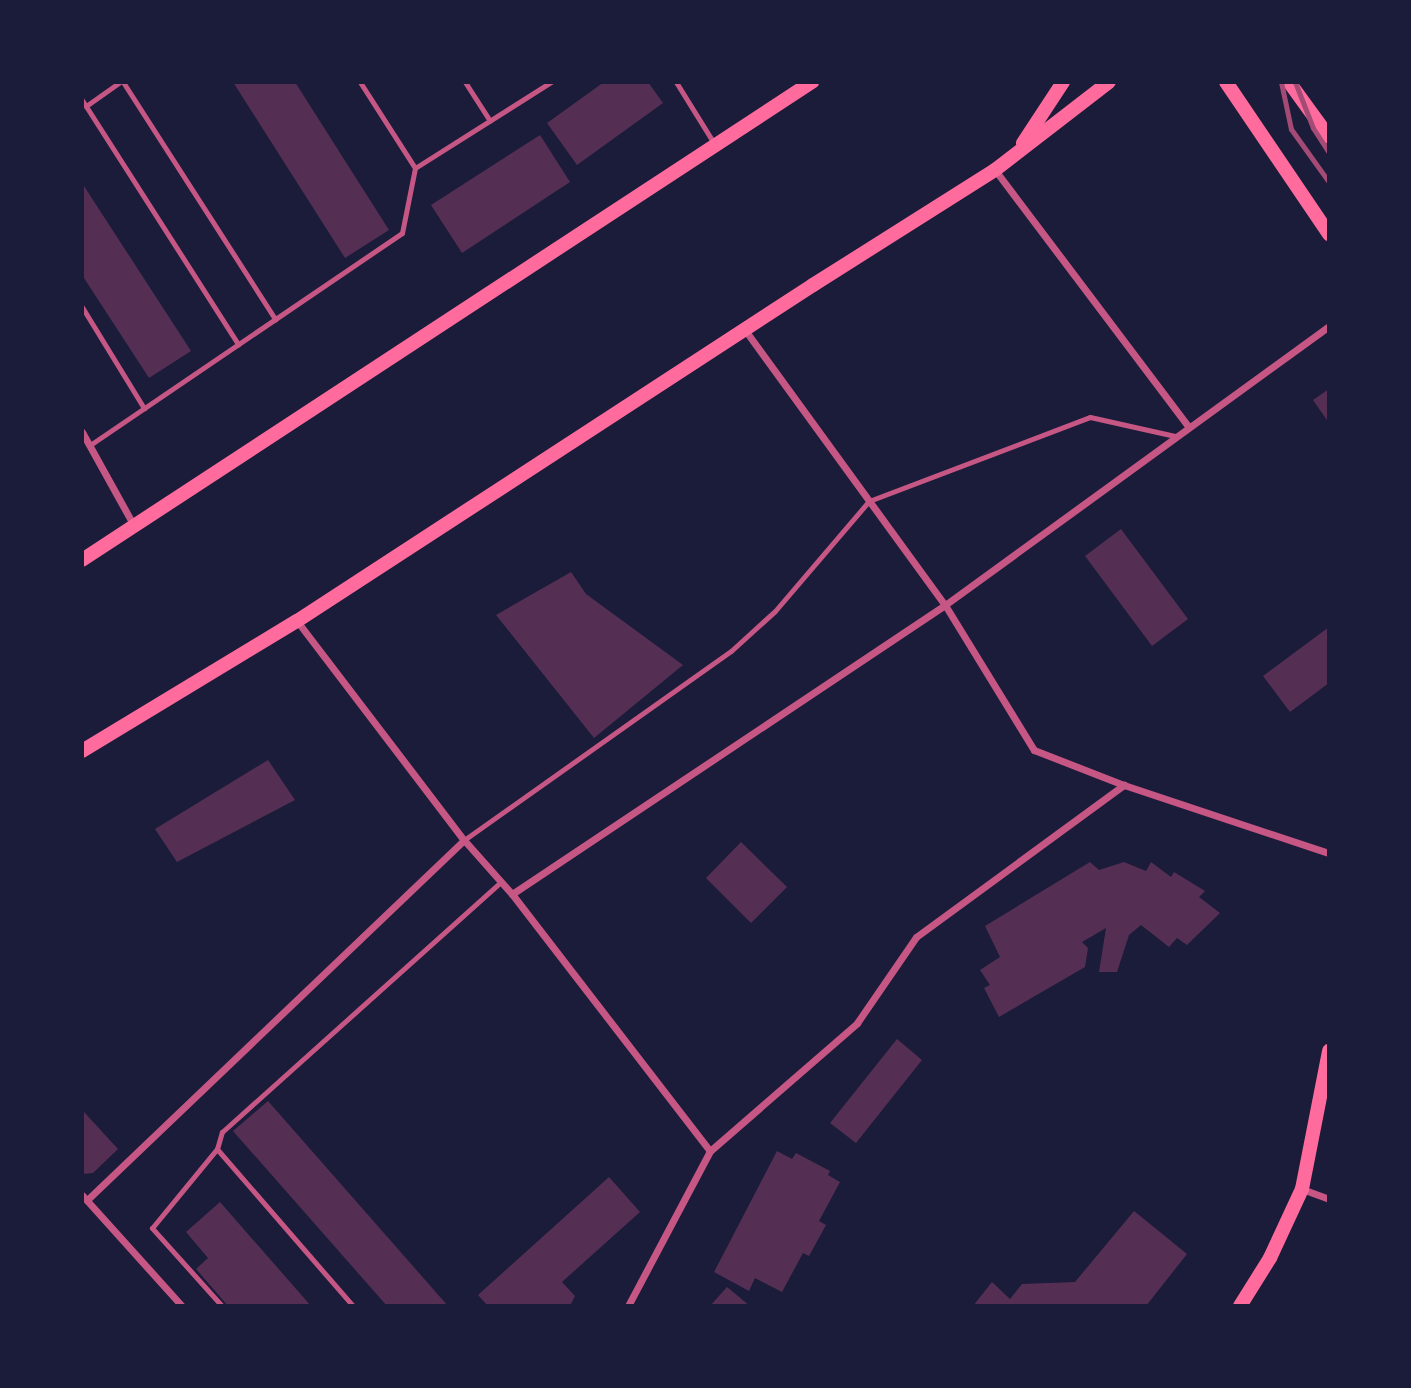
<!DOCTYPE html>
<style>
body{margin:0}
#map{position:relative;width:1411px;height:1388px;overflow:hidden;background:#1b1b3a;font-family:Rubik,sans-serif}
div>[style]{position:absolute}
.building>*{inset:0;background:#542f53}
.service>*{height:5px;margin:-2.5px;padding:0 2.5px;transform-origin:2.5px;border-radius:2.5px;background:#c65784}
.minor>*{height:7px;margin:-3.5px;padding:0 3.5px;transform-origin:3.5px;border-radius:3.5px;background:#c65784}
.secondary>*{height:14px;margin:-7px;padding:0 7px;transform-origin:7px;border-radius:7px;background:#ff6b9d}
.rail>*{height:5px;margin:-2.5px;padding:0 2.5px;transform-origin:2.5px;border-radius:2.5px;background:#a44b75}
span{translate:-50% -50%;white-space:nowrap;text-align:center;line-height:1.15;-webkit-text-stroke:5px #1b1b3a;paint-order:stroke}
.frame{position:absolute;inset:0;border:84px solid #1b1b3a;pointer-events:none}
</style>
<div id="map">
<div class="building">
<div style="clip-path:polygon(233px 82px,295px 82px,389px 230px,345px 258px)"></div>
<div style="clip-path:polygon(604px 82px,648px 82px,663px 103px,577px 165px,547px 123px)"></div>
<div style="clip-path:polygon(540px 135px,570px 182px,462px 253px,431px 205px)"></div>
<div style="clip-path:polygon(82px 183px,191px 351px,149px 378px,82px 275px)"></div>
<div style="clip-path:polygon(1329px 389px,1329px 423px,1313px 400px)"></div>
<div style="clip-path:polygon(1121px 529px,1188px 619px,1152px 646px,1085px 556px)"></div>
<div style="clip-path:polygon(571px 572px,586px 594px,683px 665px,594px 738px,496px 615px)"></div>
<div style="clip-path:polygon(1329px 627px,1329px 683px,1290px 712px,1263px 676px)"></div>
<div style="clip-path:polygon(268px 760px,295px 800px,177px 862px,155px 829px)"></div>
<div style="clip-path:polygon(741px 842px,787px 887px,751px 923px,706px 878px)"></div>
<div style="clip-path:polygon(1090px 862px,1099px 870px,1124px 862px,1146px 871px,1151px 862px,1171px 877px,1174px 872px,1205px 891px,1199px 897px,1220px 913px,1187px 945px,1177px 938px,1169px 947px,1141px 925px,1129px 935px,1117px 972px,1099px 972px,1106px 928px,1082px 942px,1088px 948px,1085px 967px,999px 1017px,984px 988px,990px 985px,980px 970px,1000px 957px,985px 926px)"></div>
<div style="clip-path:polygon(897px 1039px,922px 1060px,856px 1143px,830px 1123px)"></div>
<div style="clip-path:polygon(268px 1101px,448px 1306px,387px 1306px,233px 1131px)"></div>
<div style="clip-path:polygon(84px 1112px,118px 1149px,93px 1173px,82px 1174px)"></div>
<div style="clip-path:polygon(777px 1151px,792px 1159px,796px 1153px,830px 1171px,828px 1175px,840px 1182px,819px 1221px,826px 1225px,809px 1256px,803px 1253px,782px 1292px,755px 1278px,749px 1291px,714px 1272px)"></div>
<div style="clip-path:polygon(609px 1177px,640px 1212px,562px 1282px,575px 1296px,570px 1306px,488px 1306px,478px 1295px)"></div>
<div style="clip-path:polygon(220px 1202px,311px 1306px,228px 1306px,196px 1269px,208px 1258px,186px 1232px)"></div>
<div style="clip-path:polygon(1134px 1211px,1187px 1254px,1146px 1306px,973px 1306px,992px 1282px,1010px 1299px,1022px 1284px,1075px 1282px)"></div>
<div style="clip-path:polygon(727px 1287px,750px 1306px,710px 1306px)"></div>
</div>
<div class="service">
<div style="left:123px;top:82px;width:282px;rotate:57.3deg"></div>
<div style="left:360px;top:82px;width:102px;rotate:57.4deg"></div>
<div style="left:465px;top:82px;width:46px;rotate:57.3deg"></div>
<div style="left:676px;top:82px;width:74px;rotate:58.2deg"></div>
<div style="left:82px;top:100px;width:290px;rotate:57.4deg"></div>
<div style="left:86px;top:106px;width:42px;rotate:-35.2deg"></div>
<div style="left:82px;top:307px;width:119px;rotate:58.5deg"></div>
<div style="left:90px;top:445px;width:377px;rotate:-34.2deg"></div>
<div style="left:402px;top:233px;width:66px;rotate:-78.7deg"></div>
<div style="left:415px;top:168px;width:161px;rotate:-32.3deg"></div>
<div style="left:464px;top:840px;width:327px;rotate:-35.3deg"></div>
<div style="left:731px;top:651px;width:59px;rotate:-42.3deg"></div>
<div style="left:775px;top:611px;width:145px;rotate:-49.5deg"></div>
<div style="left:869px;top:501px;width:236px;rotate:-20.8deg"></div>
<div style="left:1090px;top:417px;width:87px;rotate:12.6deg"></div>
<div style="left:217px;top:1149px;width:208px;rotate:49.1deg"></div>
<div style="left:222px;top:1306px;width:105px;rotate:-131.9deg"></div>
<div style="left:152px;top:1228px;width:102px;rotate:-50.6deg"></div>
<div style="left:217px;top:1149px;width:18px;rotate:-74deg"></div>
<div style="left:222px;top:1132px;width:375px;rotate:-41.9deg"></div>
</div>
<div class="minor">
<div style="left:995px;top:170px;width:322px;rotate:53deg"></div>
<div style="left:745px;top:330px;width:340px;rotate:54deg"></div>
<div style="left:945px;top:605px;width:170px;rotate:58.5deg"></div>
<div style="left:1034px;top:750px;width:97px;rotate:21.3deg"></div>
<div style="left:1124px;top:785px;width:216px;rotate:18.4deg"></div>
<div style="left:82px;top:432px;width:107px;rotate:61deg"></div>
<div style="left:297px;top:621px;width:275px;rotate:52.7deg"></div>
<div style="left:464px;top:840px;width:72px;rotate:48.4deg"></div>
<div style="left:512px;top:894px;width:324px;rotate:52.4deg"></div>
<div style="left:710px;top:1151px;width:175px;rotate:117.9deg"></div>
<div style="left:512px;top:894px;width:521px;rotate:-33.72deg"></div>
<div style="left:945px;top:605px;width:475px;rotate:-36deg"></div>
<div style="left:710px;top:1151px;width:195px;rotate:-41deg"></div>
<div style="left:857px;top:1023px;width:104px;rotate:-55.5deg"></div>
<div style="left:916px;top:937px;width:258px;rotate:-36.2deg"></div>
<div style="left:1302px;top:1189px;width:29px;rotate:20deg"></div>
<div style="left:82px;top:1195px;width:149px;rotate:48deg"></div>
<div style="left:87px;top:1200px;width:521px;rotate:-43.68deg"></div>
</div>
<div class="secondary">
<div style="left:1226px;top:82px;width:184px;rotate:55.9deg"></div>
<div style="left:1289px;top:82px;width:68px;rotate:54deg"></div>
<div style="left:1023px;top:143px;width:73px;rotate:-56.7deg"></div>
<div style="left:82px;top:560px;width:873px;rotate:-33.22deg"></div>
<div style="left:82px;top:751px;width:251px;rotate:-31.2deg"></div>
<div style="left:297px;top:621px;width:616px;rotate:-33.07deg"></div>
<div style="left:813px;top:285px;width:215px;rotate:-32.3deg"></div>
<div style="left:995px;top:170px;width:144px;rotate:-37.7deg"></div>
<div style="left:1240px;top:1306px;width:57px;rotate:-58deg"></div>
<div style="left:1270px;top:1258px;width:76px;rotate:-65.1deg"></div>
<div style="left:1302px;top:1189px;width:141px;rotate:-78.9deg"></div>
</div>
<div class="rail">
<div style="left:1281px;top:82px;width:48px;rotate:78deg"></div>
<div style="left:1291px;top:129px;width:65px;rotate:54.4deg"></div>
<div style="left:1295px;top:82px;width:49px;rotate:68.6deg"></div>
<div style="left:1313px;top:128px;width:30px;rotate:57deg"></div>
</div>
<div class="frame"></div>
</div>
